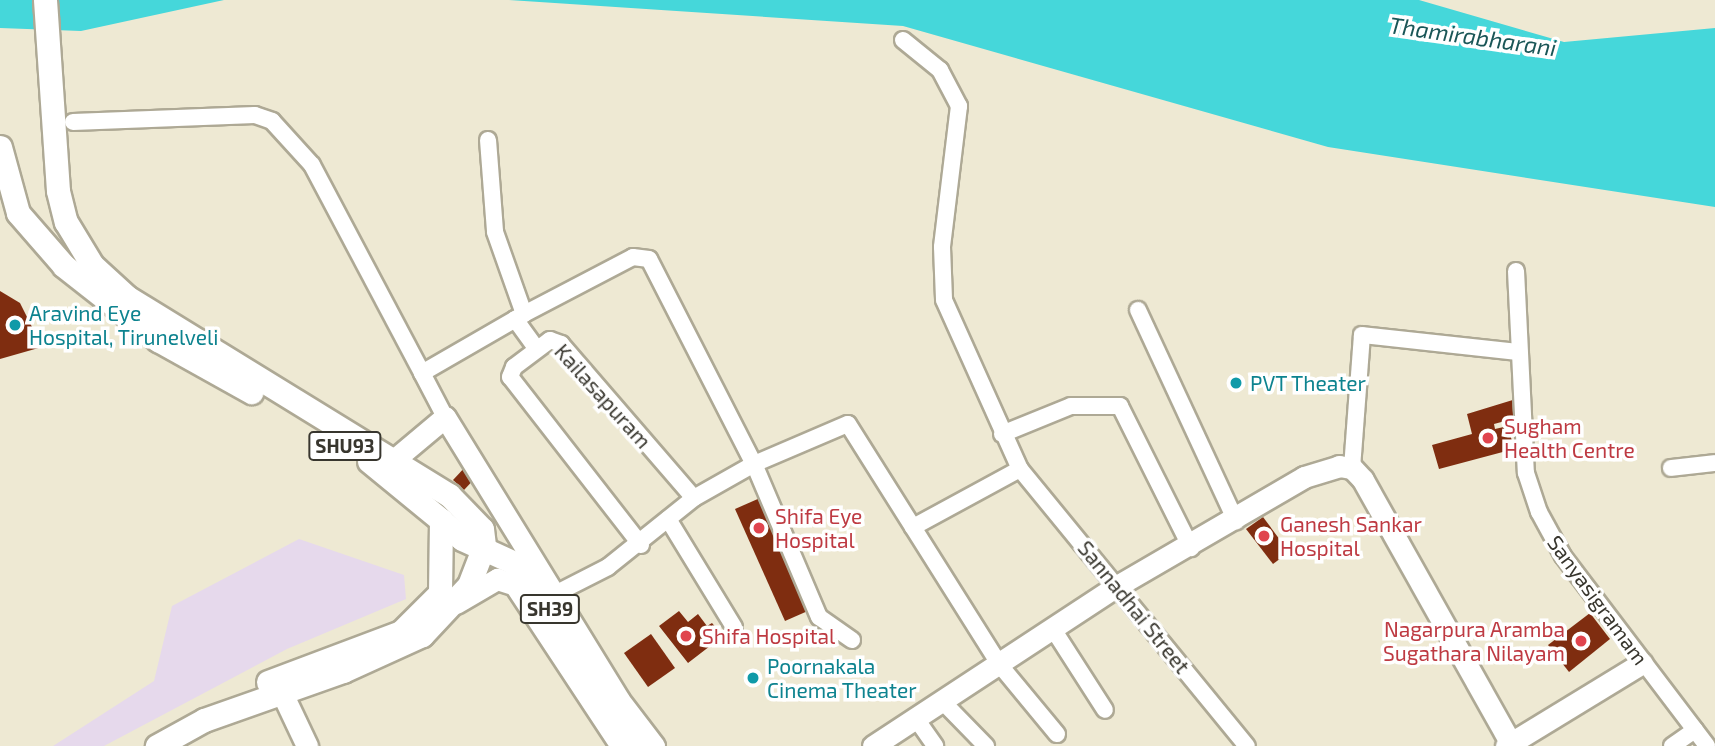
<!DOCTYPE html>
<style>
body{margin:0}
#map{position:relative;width:1715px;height:746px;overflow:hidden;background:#eee9d3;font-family:"Exo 2",sans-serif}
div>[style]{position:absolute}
.commercial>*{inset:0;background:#e6d9ec}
.water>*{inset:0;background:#45d7da}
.building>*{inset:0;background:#7f2d10}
.roads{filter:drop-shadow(2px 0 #aea995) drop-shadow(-2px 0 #aea995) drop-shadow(0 2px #aea995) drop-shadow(0 -2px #aea995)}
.street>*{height:16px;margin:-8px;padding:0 8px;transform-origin:8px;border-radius:8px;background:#fff}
.secondary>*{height:21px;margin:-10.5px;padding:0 10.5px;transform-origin:10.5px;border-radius:10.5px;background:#fff}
.primary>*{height:23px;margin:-11.5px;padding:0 11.5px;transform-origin:11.5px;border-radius:11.5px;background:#fff}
.dots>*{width:19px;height:19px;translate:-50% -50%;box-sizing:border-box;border:4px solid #fff;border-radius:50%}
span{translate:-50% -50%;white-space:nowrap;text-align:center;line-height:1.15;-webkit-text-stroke:7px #fff;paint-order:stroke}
.shield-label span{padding:2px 5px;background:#fff;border:2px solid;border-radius:5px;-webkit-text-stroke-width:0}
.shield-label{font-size:19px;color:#38362e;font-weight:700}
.culture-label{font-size:21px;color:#0d838f}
.left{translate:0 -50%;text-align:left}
.street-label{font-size:21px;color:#38362e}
.health-label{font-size:21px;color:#be3a42}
.right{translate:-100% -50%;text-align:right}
.water-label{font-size:23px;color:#1a5657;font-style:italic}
</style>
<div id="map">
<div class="commercial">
<div style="clip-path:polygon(299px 539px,404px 575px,406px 599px,287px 649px,104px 746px,53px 746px,154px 681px,172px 606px)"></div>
</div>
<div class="water">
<div style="clip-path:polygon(0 0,224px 0,81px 31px,0 28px)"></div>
<div style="clip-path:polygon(509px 0,1419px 0,1564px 42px,1715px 28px,1715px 207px,1328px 147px,903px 26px)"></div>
</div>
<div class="building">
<div style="clip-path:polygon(0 291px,20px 303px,42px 347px,0 359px)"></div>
<div style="clip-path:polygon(1516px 399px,1520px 417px,1494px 424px,1495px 429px,1508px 426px,1514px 449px,1439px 469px,1432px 445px,1472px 434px,1467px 414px)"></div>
<div style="clip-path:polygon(467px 465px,478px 475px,464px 490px,453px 480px)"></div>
<div style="clip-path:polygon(760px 498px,810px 610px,785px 621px,735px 509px)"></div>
<div style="clip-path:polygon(1263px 517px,1289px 552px,1273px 564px,1246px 529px)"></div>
<div style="clip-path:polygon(679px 611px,688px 622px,698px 614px,707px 626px,712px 623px,723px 636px,688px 663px,659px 626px)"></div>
<div style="clip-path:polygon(1590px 613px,1610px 639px,1569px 672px,1548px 645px)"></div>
<div style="clip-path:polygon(651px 634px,675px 668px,648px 687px,624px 653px)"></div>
</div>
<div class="roads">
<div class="street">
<div style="left:903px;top:40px;width:48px;rotate:39deg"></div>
<div style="left:940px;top:70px;width:41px;rotate:62.2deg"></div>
<div style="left:959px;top:106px;width:142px;rotate:96.9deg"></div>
<div style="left:942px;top:247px;width:53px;rotate:87.8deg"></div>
<div style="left:944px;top:300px;width:185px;rotate:65.8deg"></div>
<div style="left:1020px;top:469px;width:122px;rotate:151.5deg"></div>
<div style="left:73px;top:122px;width:182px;rotate:-2.2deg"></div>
<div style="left:255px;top:115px;width:18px;rotate:19deg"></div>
<div style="left:272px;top:121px;width:59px;rotate:47.7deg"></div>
<div style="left:312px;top:165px;width:235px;rotate:62.1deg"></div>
<div style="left:422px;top:373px;width:118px;rotate:-30deg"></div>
<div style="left:488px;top:140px;width:92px;rotate:85.6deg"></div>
<div style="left:495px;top:232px;width:87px;rotate:70.5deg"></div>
<div style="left:524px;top:314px;width:123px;rotate:-27.6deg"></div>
<div style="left:633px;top:257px;width:16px;rotate:7deg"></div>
<div style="left:649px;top:259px;width:230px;rotate:62.9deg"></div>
<div style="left:754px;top:464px;width:69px;rotate:150.5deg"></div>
<div style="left:694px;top:498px;width:110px;rotate:141.3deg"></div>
<div style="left:608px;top:567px;width:57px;rotate:153deg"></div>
<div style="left:1516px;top:271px;width:202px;rotate:87.2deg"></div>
<div style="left:1526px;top:473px;width:41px;rotate:71.6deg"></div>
<div style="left:1539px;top:512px;width:50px;rotate:61.4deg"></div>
<div style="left:1563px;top:556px;width:238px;rotate:52.8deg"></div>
<div style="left:1138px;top:310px;width:233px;rotate:65.1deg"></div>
<div style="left:515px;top:319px;width:37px;rotate:54deg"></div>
<div style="left:422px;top:373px;width:50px;rotate:62.4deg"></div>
<div style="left:1002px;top:434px;width:74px;rotate:-22.1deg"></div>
<div style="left:1071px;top:406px;width:49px"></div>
<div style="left:1120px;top:406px;width:159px;rotate:63.4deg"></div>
<div style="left:1352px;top:468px;width:133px;rotate:-85.7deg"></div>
<div style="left:1362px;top:335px;width:158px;rotate:6.2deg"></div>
<div style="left:1671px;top:468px;width:44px;rotate:-6.5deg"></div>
<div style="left:1020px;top:469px;width:358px;rotate:50.7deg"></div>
<div style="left:668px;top:519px;width:127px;rotate:58.6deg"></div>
<div style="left:641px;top:545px;width:213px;rotate:-127.9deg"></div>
<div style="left:510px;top:377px;width:11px;rotate:-68deg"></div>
<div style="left:514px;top:367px;width:45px;rotate:-36.9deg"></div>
<div style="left:550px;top:340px;width:12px;rotate:20deg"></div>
<div style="left:561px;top:344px;width:203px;rotate:49.2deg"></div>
<div style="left:1053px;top:629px;width:96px;rotate:57.3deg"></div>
<div style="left:852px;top:640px;width:40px;rotate:-145.1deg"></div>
<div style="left:819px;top:617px;width:166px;rotate:-113deg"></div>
<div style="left:754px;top:464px;width:102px;rotate:-23.1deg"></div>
<div style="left:848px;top:424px;width:284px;rotate:57.8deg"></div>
<div style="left:999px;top:664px;width:91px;rotate:50.4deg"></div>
<div style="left:945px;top:704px;width:59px;rotate:45.7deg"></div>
<div style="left:917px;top:720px;width:32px;rotate:55deg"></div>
<div style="left:1672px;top:746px;width:28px;rotate:-35deg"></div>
</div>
<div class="secondary">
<div style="left:395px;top:459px;width:65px;rotate:-40deg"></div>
<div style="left:445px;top:417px;width:332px;rotate:58.4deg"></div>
<div style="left:619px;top:700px;width:58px;rotate:52.7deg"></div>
<div style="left:456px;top:603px;width:48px;rotate:-30.3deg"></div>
<div style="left:497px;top:579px;width:19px;rotate:18deg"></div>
<div style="left:515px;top:585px;width:193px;rotate:56.6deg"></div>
<div style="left:282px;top:693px;width:59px;rotate:64.7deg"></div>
<div style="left:873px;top:746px;width:292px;rotate:-33.3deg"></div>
<div style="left:1117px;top:586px;width:216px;rotate:-30.2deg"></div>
<div style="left:1304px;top:477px;width:37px;rotate:-17deg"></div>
<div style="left:1339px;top:466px;width:13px;rotate:9deg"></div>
<div style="left:1352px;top:468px;width:16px;rotate:47deg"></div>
<div style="left:1363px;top:480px;width:305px;rotate:60.7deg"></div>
<div style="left:1506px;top:746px;width:159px;rotate:-31.4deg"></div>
</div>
<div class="primary">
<div style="left:45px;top:0;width:191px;rotate:86.1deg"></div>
<div style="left:58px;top:191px;width:32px;rotate:76deg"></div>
<div style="left:66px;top:222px;width:50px;rotate:58.8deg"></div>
<div style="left:92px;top:265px;width:47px;rotate:42.4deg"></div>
<div style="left:127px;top:297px;width:378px;rotate:31.6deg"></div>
<div style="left:449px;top:495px;width:47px;rotate:45.9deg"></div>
<div style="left:482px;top:529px;width:17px;rotate:83deg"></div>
<div style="left:484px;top:546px;width:42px;rotate:111deg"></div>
<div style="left:469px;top:585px;width:69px;rotate:133.2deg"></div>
<div style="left:422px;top:635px;width:87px;rotate:155.5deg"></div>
<div style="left:343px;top:671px;width:147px;rotate:160.6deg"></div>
<div style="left:204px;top:720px;width:54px;rotate:151deg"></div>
<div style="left:0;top:147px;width:68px;rotate:74.7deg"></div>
<div style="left:18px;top:213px;width:70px;rotate:49deg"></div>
<div style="left:64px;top:266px;width:120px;rotate:38.2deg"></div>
<div style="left:158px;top:340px;width:107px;rotate:29.2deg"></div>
<div style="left:441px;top:520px;width:28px;rotate:42deg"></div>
<div style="left:462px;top:539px;width:63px;rotate:24.5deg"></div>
<div style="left:519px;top:565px;width:147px;rotate:58.4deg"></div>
<div style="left:596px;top:690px;width:70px;rotate:53.1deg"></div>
<div style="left:268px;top:682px;width:142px;rotate:-20.6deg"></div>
<div style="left:401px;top:632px;width:55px;rotate:-45deg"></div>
<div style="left:440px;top:593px;width:73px;rotate:-89.2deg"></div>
<div style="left:441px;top:520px;width:93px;rotate:-140.7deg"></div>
</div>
</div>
<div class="dots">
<div style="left:15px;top:325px;background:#0f9aa8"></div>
<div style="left:1236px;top:383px;background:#0f9aa8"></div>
<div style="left:1488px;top:438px;background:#e0444e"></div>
<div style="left:759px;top:528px;background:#e0444e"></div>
<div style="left:1264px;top:536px;background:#e0444e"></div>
<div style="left:686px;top:636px;background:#e0444e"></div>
<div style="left:1581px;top:641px;background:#e0444e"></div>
<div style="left:753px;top:678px;background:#0f9aa8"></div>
</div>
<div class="shield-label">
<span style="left:345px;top:446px">SHU93</span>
<span style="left:550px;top:609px">SH39</span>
</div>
<div class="culture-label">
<span class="left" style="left:29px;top:325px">Aravind Eye<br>Hospital, Tirunelveli</span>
<span class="left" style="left:1250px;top:383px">PVT Theater</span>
<span class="left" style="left:767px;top:678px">Poornakala<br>Cinema Theater</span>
</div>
<div class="street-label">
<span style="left:603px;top:396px;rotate:48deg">Kailasapuram</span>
<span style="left:1598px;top:600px;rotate:54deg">Sanyasigramam</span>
<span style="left:1134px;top:607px;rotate:51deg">Sannadhai Street</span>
</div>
<div class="health-label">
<span class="left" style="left:1504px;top:438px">Sugham<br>Health Centre</span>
<span class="left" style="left:775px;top:528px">Shifa Eye<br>Hospital</span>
<span class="left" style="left:1280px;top:536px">Ganesh Sankar<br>Hospital</span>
<span class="right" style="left:1565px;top:641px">Nagarpura Aramba<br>Sugathara Nilayam</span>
<span class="left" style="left:702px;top:636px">Shifa Hospital</span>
</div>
<div class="water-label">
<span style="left:1473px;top:36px;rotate:8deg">Thamirabharani</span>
</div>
</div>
